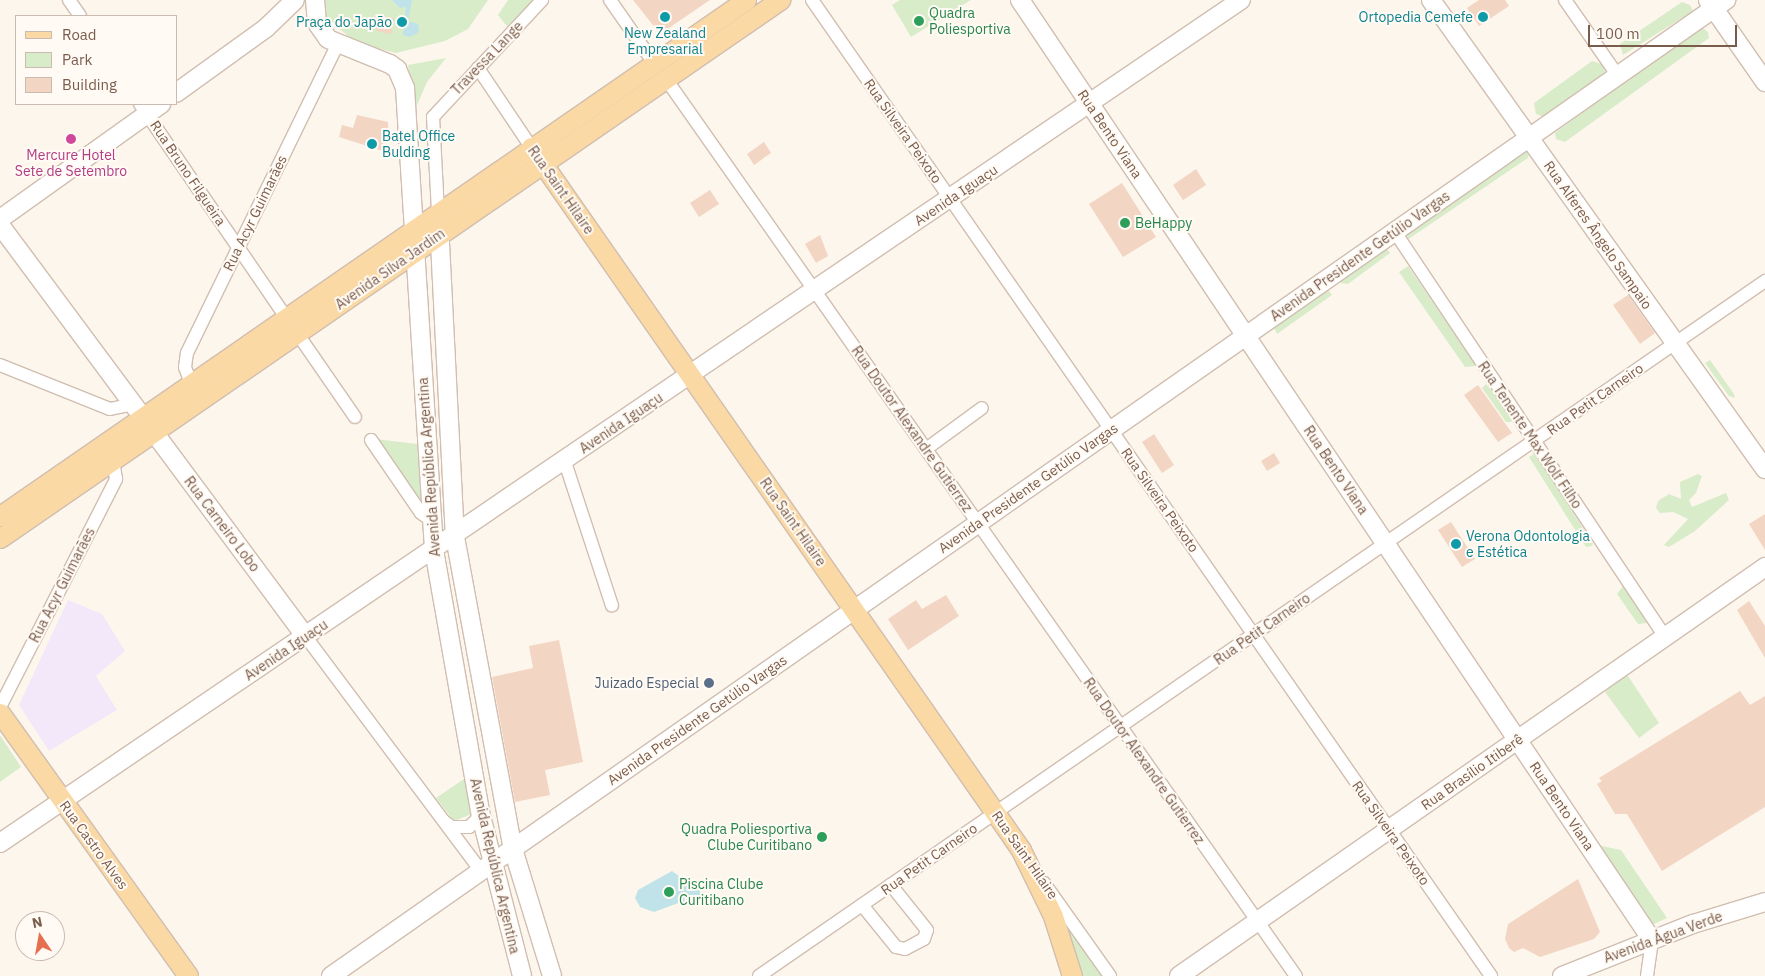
<!DOCTYPE html>
<meta charset="utf-8">
<style>
body{margin:0}
#map{position:relative;width:1765px;height:976px;overflow:hidden;background:#fdf6ec;font-family:"IBM Plex Sans",sans-serif}
div>[style]{position:absolute}
.education>*{inset:0;background:#f3e8fa}
.green>*{inset:0;background:#d8ecc9}
.water>*{inset:0;background:#bfe3e8}
.building>*{inset:0;background:#f3d5c3}
.roads{filter:drop-shadow(1px 0 #d1beb0) drop-shadow(-1px 0 #d1beb0) drop-shadow(0 1px #d1beb0) drop-shadow(0 -1px #d1beb0)}
.street>*{height:12px;margin:-6px;padding:0 6px;transform-origin:6px;border-radius:6px;background:#fff}
.secondary>*{height:18px;margin:-9px;padding:0 9px;transform-origin:9px;border-radius:9px;background:#fff}
.primary>*{height:19px;margin:-9.5px;padding:0 9.5px;transform-origin:9.5px;border-radius:9.5px;background:#fbd9a5}
.dots>*{width:14px;height:14px;translate:-50% -50%;box-sizing:border-box;border:2px solid #fffaf3;border-radius:50%}
span{translate:-50% -50%;white-space:nowrap;text-align:center;line-height:1.15;-webkit-text-stroke:4px #fffaf3;paint-order:stroke}
.leisure-label{font-size:14px;color:#27864d}
.left{translate:0 -50%;text-align:left}
.right{translate:-100% -50%;text-align:right}
.culture-label{font-size:14px;color:#0d838f}
.street-label{font-size:14px;color:#7a5c4d}
.hotel-label{font-size:14px;color:#b23c85}
.service-label{font-size:14px;color:#4e5e75}
.legend{position:absolute;left:15px;top:15px;width:162px;height:90px;box-sizing:border-box;background:#fffaf3;border:1px solid #cabbb1;margin:0;padding:6px 9px;list-style:none;font-size:15px;color:#7a5c4d}
.legend li{display:flex;align-items:center;gap:10px;height:25px}
.legend b{width:25px;border:1px solid #cabbb1}
.north{position:absolute;left:15px;top:911px;width:50px;height:50px;box-sizing:border-box;background:#fffaf3;border:1px solid #cabbb1;border-radius:50%;rotate:348deg;font-size:14px;font-weight:700;line-height:20px;text-align:center;color:#7a5c4d}
.north::after{content:'';display:block;margin:auto;width:18px;height:22px;background:#e76f51;clip-path:polygon(50% 0,100% 100%,50% 72%,0 100%)}
.scale{position:absolute;left:1588px;top:25px;width:149px;height:22px;box-sizing:border-box;border:2px solid #7a5c4d;border-top:0;padding-left:6px;font-size:15px;line-height:18px;white-space:nowrap;color:#7a5c4d;-webkit-text-stroke:4px #fffaf3;paint-order:stroke}
</style>
<div id="map">
<div class="education">
<div style="clip-path:polygon(68px 600px,102px 614px,125px 651px,96px 676px,117px 710px,49px 751px,19px 705px)"></div>
</div>
<div class="green">
<div style="clip-path:polygon(323px 0,488px 0,468px 29px,445px 41px,396px 53px,356px 43px,325px 16px,320px 6px)"></div>
<div style="clip-path:polygon(508px 0,535px 0,510px 30px,498px 15px)"></div>
<div style="clip-path:polygon(900px 0,971px 0,911px 37px,892px 5px)"></div>
<div style="clip-path:polygon(1682px 2px,1690px 5px,1693px 11px,1623px 55px,1620px 44px)"></div>
<div style="clip-path:polygon(1700px 26px,1708px 32px,1709px 38px,1565px 142px,1556px 139px,1555px 133px)"></div>
<div style="clip-path:polygon(446px 58px,427px 82px,415px 110px,408px 65px)"></div>
<div style="clip-path:polygon(1592px 61px,1602px 64px,1605px 71px,1602px 75px,1544px 117px,1536px 114px,1534px 103px)"></div>
<div style="clip-path:polygon(1524px 152px,1529px 153px,1528px 158px,1407px 240px,1408px 232px)"></div>
<div style="clip-path:polygon(1385px 246px,1390px 253px,1348px 284px,1341px 283px,1340px 279px)"></div>
<div style="clip-path:polygon(1408px 266px,1474px 362px,1475px 366px,1465px 367px,1399px 272px)"></div>
<div style="clip-path:polygon(1326px 287px,1332px 295px,1277px 334px,1273px 326px)"></div>
<div style="clip-path:polygon(1710px 360px,1734px 394px,1735px 398px,1729px 396px,1705px 363px)"></div>
<div style="clip-path:polygon(1486px 384px,1514px 418px,1511px 422px,1506px 422px,1482px 388px)"></div>
<div style="clip-path:polygon(375px 439px,417px 444px,422px 505px)"></div>
<div style="clip-path:polygon(1535px 453px,1593px 544px,1592px 546px,1586px 547px,1529px 457px)"></div>
<div style="clip-path:polygon(1698px 474px,1702px 476px,1696px 493px,1689px 500px,1692px 507px,1726px 493px,1729px 500px,1695px 531px,1669px 547px,1664px 545px,1688px 519px,1673px 512px,1660px 513px,1656px 508px,1658px 501px,1669px 494px,1681px 499px,1680px 482px)"></div>
<div style="clip-path:polygon(1623px 586px,1648px 620px,1647px 623px,1638px 624px,1617px 594px)"></div>
<div style="clip-path:polygon(1623px 676px,1628px 676px,1659px 723px,1639px 738px,1605px 692px)"></div>
<div style="clip-path:polygon(0 735px,21px 767px,0 782px)"></div>
<div style="clip-path:polygon(464px 779px,472px 814px,454px 821px,436px 798px)"></div>
<div style="clip-path:polygon(1597px 845px,1621px 850px,1667px 918px,1652px 925px)"></div>
<div style="clip-path:polygon(1062px 916px,1104px 976px,1081px 976px)"></div>
</div>
<div class="water">
<div style="clip-path:polygon(392px 0,412px 0,408px 21px,418px 24px,419px 32px,410px 37px,403px 35px,406px 7px,400px 8px)"></div>
<div style="clip-path:polygon(672px 871px,700px 891px,700px 903px,681px 902px,654px 912px,640px 907px,635px 898px,638px 890px)"></div>
</div>
<div class="building">
<div style="clip-path:polygon(633px 0,710px 0,660px 34px)"></div>
<div style="clip-path:polygon(1479px 0,1505px 0,1509px 6px,1479px 26px,1467px 8px)"></div>
<div style="clip-path:polygon(379px 15px,394px 18px,391px 34px,376px 31px)"></div>
<div style="clip-path:polygon(357px 115px,388px 122px,389px 137px,383px 135px,383px 151px,339px 137px,342px 125px,353px 128px)"></div>
<div style="clip-path:polygon(764px 142px,771px 153px,754px 165px,747px 154px)"></div>
<div style="clip-path:polygon(1196px 169px,1206px 185px,1183px 200px,1173px 185px)"></div>
<div style="clip-path:polygon(1122px 183px,1156px 237px,1123px 257px,1089px 204px)"></div>
<div style="clip-path:polygon(710px 190px,719px 204px,699px 217px,690px 203px)"></div>
<div style="clip-path:polygon(820px 235px,828px 256px,816px 263px,805px 244px)"></div>
<div style="clip-path:polygon(1628px 295px,1655px 333px,1640px 344px,1613px 305px)"></div>
<div style="clip-path:polygon(1478px 385px,1512px 433px,1498px 442px,1464px 395px)"></div>
<div style="clip-path:polygon(1154px 434px,1174px 465px,1162px 473px,1142px 442px)"></div>
<div style="clip-path:polygon(1274px 453px,1280px 463px,1267px 471px,1261px 461px)"></div>
<div style="clip-path:polygon(1765px 514px,1765px 550px,1749px 524px)"></div>
<div style="clip-path:polygon(1451px 522px,1475px 559px,1462px 567px,1438px 530px)"></div>
<div style="clip-path:polygon(946px 595px,959px 616px,908px 650px,888px 619px,916px 600px,922px 609px)"></div>
<div style="clip-path:polygon(1749px 601px,1765px 626px,1765px 658px,1737px 610px)"></div>
<div style="clip-path:polygon(559px 640px,583px 762px,545px 770px,550px 795px,515px 802px,492px 677px,533px 668px,529px 646px)"></div>
<div style="clip-path:polygon(1740px 691px,1750px 705px,1765px 696px,1765px 807px,1662px 871px,1627px 814px,1615px 814px,1597px 784px,1602px 781px,1599px 778px)"></div>
<div style="clip-path:polygon(1578px 879px,1600px 932px,1594px 939px,1540px 957px,1523px 948px,1514px 952px,1509px 948px,1505px 939px,1508px 924px)"></div>
</div>
<div class="roads">
<div class="street">
<div style="left:69px;top:0;width:19px;rotate:55deg"></div>
<div style="left:610px;top:0;width:77px;rotate:55.1deg"></div>
<div style="left:812px;top:0;width:1189px;rotate:55.17deg"></div>
<div style="left:1565px;top:0;width:93px;rotate:55.1deg"></div>
<div style="left:478px;top:68px;width:95px;rotate:56.1deg"></div>
<div style="left:666px;top:79px;width:1096px;rotate:54.92deg"></div>
<div style="left:140px;top:104px;width:258px;rotate:55.6deg"></div>
<div style="left:438px;top:212px;width:95px;rotate:-93deg"></div>
<div style="left:433px;top:117px;width:160px;rotate:-47deg"></div>
<div style="left:1395px;top:232px;width:487px;rotate:56.3deg"></div>
<div style="left:297px;top:333px;width:102px;rotate:55.4deg"></div>
<div style="left:0;top:365px;width:118px;rotate:21.8deg"></div>
<div style="left:110px;top:409px;width:24px;rotate:-12deg"></div>
<div style="left:191px;top:383px;width:17px;rotate:-111deg"></div>
<div style="left:185px;top:367px;width:14px;rotate:-82deg"></div>
<div style="left:187px;top:353px;width:344px;rotate:-64deg"></div>
<div style="left:371px;top:440px;width:88px;rotate:55.6deg"></div>
<div style="left:421px;top:513px;width:11px;rotate:34deg"></div>
<div style="left:926px;top:449px;width:69px;rotate:-36.2deg"></div>
<div style="left:565px;top:462px;width:151px;rotate:71.9deg"></div>
<div style="left:306px;top:637px;width:292px;rotate:53.2deg"></div>
<div style="left:0;top:707px;width:256px;rotate:-63deg"></div>
<div style="left:116px;top:479px;width:18px;rotate:-99deg"></div>
<div style="left:445px;top:822px;width:9px;rotate:36deg"></div>
<div style="left:452px;top:827px;width:17px"></div>
<div style="left:469px;top:827px;width:16px;rotate:-43deg"></div>
<div style="left:1044px;top:883px;width:114px;rotate:54.6deg"></div>
<div style="left:862px;top:905px;width:54px;rotate:51deg"></div>
<div style="left:896px;top:947px;width:9px;rotate:13deg"></div>
<div style="left:905px;top:949px;width:21px;rotate:-28deg"></div>
<div style="left:924px;top:939px;width:9px;rotate:-72deg"></div>
<div style="left:927px;top:930px;width:58px;rotate:-128.7deg"></div>
<div style="left:759px;top:976px;width:1223px;rotate:-34.64deg"></div>
<div style="left:1647px;top:976px;width:36px;rotate:-82deg"></div>
</div>
<div class="secondary">
<div style="left:315px;top:0;width:23px;rotate:85deg"></div>
<div style="left:317px;top:23px;width:19px;rotate:55deg"></div>
<div style="left:328px;top:39px;width:67px;rotate:22deg"></div>
<div style="left:390px;top:64px;width:9px;rotate:36deg"></div>
<div style="left:397px;top:69px;width:21px;rotate:67deg"></div>
<div style="left:405px;top:88px;width:463px;rotate:86.4deg"></div>
<div style="left:434px;top:550px;width:270px;rotate:80deg"></div>
<div style="left:481px;top:816px;width:165px;rotate:75.6deg"></div>
<div style="left:1020px;top:0;width:1133px;rotate:56.09deg"></div>
<div style="left:1431px;top:0;width:576px;rotate:54.54deg"></div>
<div style="left:1708px;top:0;width:100px;rotate:55.2deg"></div>
<div style="left:176px;top:93px;width:111px;rotate:-35.8deg"></div>
<div style="left:266px;top:28px;width:40px;rotate:-44deg"></div>
<div style="left:0;top:219px;width:198px;rotate:-35.5deg"></div>
<div style="left:439px;top:223px;width:314px;rotate:87.1deg"></div>
<div style="left:455px;top:537px;width:317px;rotate:79.5deg"></div>
<div style="left:513px;top:849px;width:133px;rotate:72.9deg"></div>
<div style="left:0;top:225px;width:513px;rotate:53.4deg"></div>
<div style="left:0;top:843px;width:1500px;rotate:-34.19deg"></div>
<div style="left:331px;top:976px;width:1703px;rotate:-34.98deg"></div>
<div style="left:1179px;top:976px;width:715px;rotate:-34.91deg"></div>
<div style="left:1562px;top:976px;width:141px;rotate:-21.7deg"></div>
<div style="left:1693px;top:924px;width:75px;rotate:-17deg"></div>
</div>
<div class="primary">
<div style="left:531px;top:147px;width:857px;rotate:55.12deg"></div>
<div style="left:1021px;top:850px;width:73px;rotate:64.1deg"></div>
<div style="left:1053px;top:916px;width:63px;rotate:72.4deg"></div>
<div style="left:0;top:516px;width:907px;rotate:-34.67deg"></div>
<div style="left:0;top:538px;width:948px;rotate:-34.6deg"></div>
<div style="left:0;top:713px;width:323px;rotate:54.4deg"></div>
</div>
</div>
<div class="dots">
<div style="left:665px;top:17px;background:#0f9aa8"></div>
<div style="left:1483px;top:17px;background:#0f9aa8"></div>
<div style="left:919px;top:21px;background:#2e9e5b"></div>
<div style="left:402px;top:22px;background:#0f9aa8"></div>
<div style="left:71px;top:139px;background:#d1479c"></div>
<div style="left:372px;top:144px;background:#0f9aa8"></div>
<div style="left:1125px;top:223px;background:#2e9e5b"></div>
<div style="left:1456px;top:544px;background:#0f9aa8"></div>
<div style="left:709px;top:683px;background:#5c6f8a"></div>
<div style="left:822px;top:837px;background:#2e9e5b"></div>
<div style="left:669px;top:892px;background:#2e9e5b"></div>
</div>
<div class="leisure-label">
<span class="left" style="left:929px;top:21px">Quadra<br>Poliesportiva</span>
<span class="left" style="left:1135px;top:223px">BeHappy</span>
<span class="right" style="left:812px;top:837px">Quadra Poliesportiva<br>Clube Curitibano</span>
<span class="left" style="left:679px;top:892px">Piscina Clube<br>Curitibano</span>
</div>
<div class="culture-label">
<span class="right" style="left:1473px;top:17px">Ortopedia Cemefe</span>
<span class="right" style="left:392px;top:22px">Praça do Japão</span>
<span style="left:665px;top:41px">New Zealand<br>Empresarial</span>
<span class="left" style="left:382px;top:144px">Batel Office<br>Bulding</span>
<span class="left" style="left:1466px;top:544px">Verona Odontologia<br>e Estética</span>
</div>
<div class="street-label">
<span style="left:487px;top:58px;rotate:-46deg">Travessa Lange</span>
<span style="left:903px;top:131px;rotate:55deg">Rua Silveira Peixoto</span>
<span style="left:1110px;top:134px;rotate:56deg">Rua Bento Viana</span>
<span style="left:188px;top:173px;rotate:56deg">Rua Bruno Filgueira</span>
<span style="left:561px;top:190px;rotate:55deg">Rua Saint Hilaire</span>
<span style="left:956px;top:195px;rotate:-34deg">Avenida Iguaçu</span>
<span style="left:255px;top:213px;rotate:-64deg">Rua Acyr Guimarães</span>
<span style="left:1598px;top:235px;rotate:55deg">Rua Alferes Ângelo Sampaio</span>
<span style="left:1360px;top:256px;rotate:-35deg">Avenida Presidente Getúlio Vargas</span>
<span style="left:390px;top:269px;rotate:-35deg">Avenida Silva Jardim</span>
<span style="left:1595px;top:399px;rotate:-35deg">Rua Petit Carneiro</span>
<span style="left:621px;top:423px;rotate:-34deg">Avenida Iguaçu</span>
<span style="left:912px;top:429px;rotate:55deg">Rua Doutor Alexandre Gutierrez</span>
<span style="left:1530px;top:435px;rotate:56deg">Rua Tenente Max Wolf Filho</span>
<span style="left:429px;top:467px;rotate:-94deg">Avenida República Argentina</span>
<span style="left:1336px;top:470px;rotate:56deg">Rua Bento Viana</span>
<span style="left:1028px;top:488px;rotate:-35deg">Avenida Presidente Getúlio Vargas</span>
<span style="left:1160px;top:500px;rotate:55deg">Rua Silveira Peixoto</span>
<span style="left:793px;top:522px;rotate:55deg">Rua Saint Hilaire</span>
<span style="left:222px;top:524px;rotate:53deg">Rua Carneiro Lobo</span>
<span style="left:62px;top:585px;rotate:-63deg">Rua Acyr Guimarães</span>
<span style="left:1262px;top:629px;rotate:-35deg">Rua Petit Carneiro</span>
<span style="left:286px;top:650px;rotate:-34deg">Avenida Iguaçu</span>
<span style="left:697px;top:720px;rotate:-35deg">Avenida Presidente Getúlio Vargas</span>
<span style="left:1144px;top:761px;rotate:55deg">Rua Doutor Alexandre Gutierrez</span>
<span style="left:1472px;top:772px;rotate:-35deg">Rua Brasílio Itiberê</span>
<span style="left:1562px;top:806px;rotate:56deg">Rua Bento Viana</span>
<span style="left:1391px;top:833px;rotate:55deg">Rua Silveira Peixoto</span>
<span style="left:94px;top:845px;rotate:54deg">Rua Castro Alves</span>
<span style="left:1025px;top:855px;rotate:55deg">Rua Saint Hilaire</span>
<span style="left:929px;top:859px;rotate:-35deg">Rua Petit Carneiro</span>
<span style="left:495px;top:866px;rotate:77deg">Avenida República Argentina</span>
<span style="left:1663px;top:937px;rotate:-20deg">Avenida Água Verde</span>
</div>
<div class="hotel-label">
<span style="left:71px;top:163px">Mercure Hotel<br>Sete de Setembro</span>
</div>
<div class="service-label">
<span class="right" style="left:699px;top:683px">Juizado Especial</span>
</div>
<ul class="legend">
<li><b style="height:6px;background:#fbd9a5"></b>Road</li>
<li><b style="height:14px;background:#d8ecc9"></b>Park</li>
<li><b style="height:14px;background:#f3d5c3"></b>Building</li>
</ul>
<div class="north">N</div>
<div class="scale">100 m</div>
</div>
